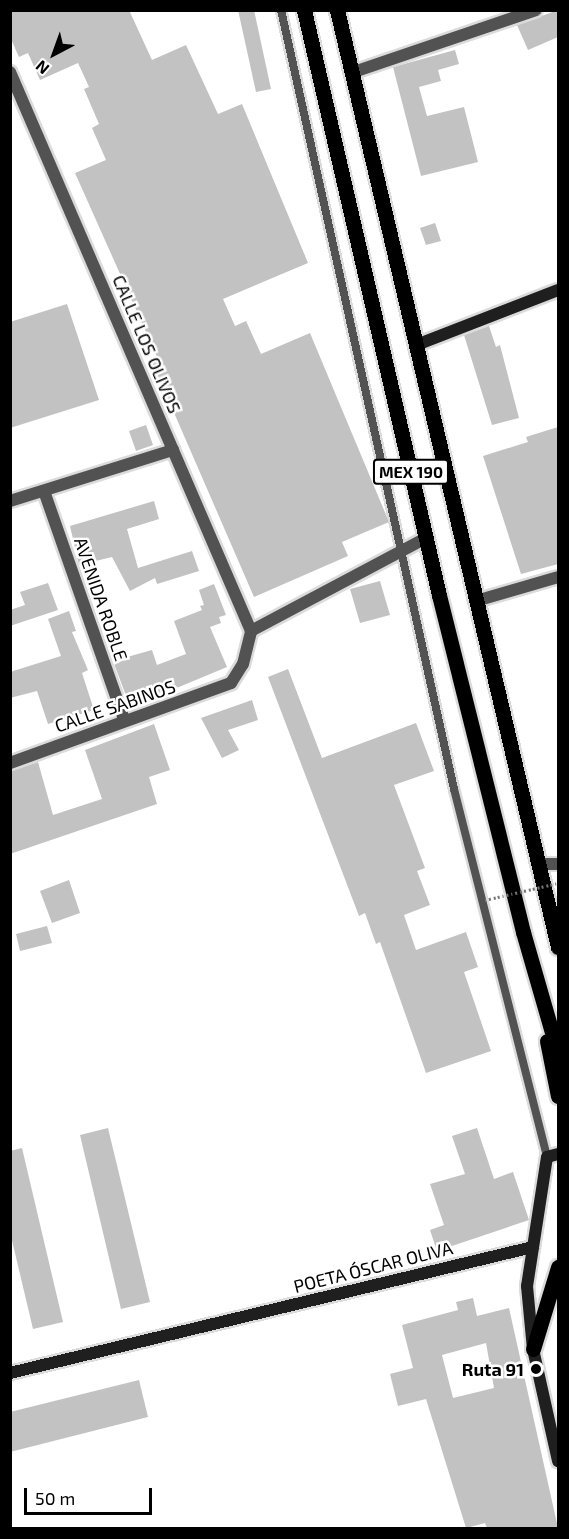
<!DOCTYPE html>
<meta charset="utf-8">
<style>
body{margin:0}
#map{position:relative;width:569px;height:1539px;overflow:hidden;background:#fff;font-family:"Exo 2",sans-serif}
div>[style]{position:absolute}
.building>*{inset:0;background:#c2c2c2}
.roads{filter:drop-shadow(2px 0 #dbdbdb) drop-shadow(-2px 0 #dbdbdb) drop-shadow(0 2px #dbdbdb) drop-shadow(0 -2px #dbdbdb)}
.lane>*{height:8px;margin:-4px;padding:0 4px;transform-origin:4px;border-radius:4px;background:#525252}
.street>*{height:12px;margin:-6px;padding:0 6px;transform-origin:6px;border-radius:6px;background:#525252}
.secondary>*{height:12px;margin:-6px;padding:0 6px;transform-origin:6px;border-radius:6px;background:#1f1f1f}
.primary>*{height:15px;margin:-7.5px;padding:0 7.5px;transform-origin:7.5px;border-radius:7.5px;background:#000}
.path-bridge>*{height:3px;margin-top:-1.5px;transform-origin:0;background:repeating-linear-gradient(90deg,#747474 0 1.5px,transparent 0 4.5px)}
.dots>*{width:16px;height:16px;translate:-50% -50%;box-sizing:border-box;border:3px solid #fff;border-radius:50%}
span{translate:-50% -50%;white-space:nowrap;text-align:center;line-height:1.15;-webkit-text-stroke:5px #fff;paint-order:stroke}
.shield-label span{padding:2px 4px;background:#fff;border:2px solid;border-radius:4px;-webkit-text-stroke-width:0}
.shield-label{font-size:16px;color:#000;font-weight:700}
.street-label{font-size:18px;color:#000}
.poi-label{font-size:18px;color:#000;font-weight:700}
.right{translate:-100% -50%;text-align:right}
.frame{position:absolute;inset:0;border:12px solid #000;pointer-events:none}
.north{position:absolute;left:24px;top:24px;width:60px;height:60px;-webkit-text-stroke:4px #fff;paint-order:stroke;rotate:221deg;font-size:16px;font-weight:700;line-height:24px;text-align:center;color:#000}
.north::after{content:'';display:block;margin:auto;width:21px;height:27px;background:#000;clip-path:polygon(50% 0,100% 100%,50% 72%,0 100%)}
.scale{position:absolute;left:24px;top:1488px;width:128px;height:27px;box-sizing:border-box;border:3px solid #000;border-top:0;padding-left:8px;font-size:18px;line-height:21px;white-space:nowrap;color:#000;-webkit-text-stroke:4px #fff;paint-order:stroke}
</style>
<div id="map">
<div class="building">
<div style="clip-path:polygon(10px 10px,129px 10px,152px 60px,186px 45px,218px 114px,242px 104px,308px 263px,223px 299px,235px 326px,246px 321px,261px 354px,310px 333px,389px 522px,342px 542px,348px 556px,254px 597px,152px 362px,158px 359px,75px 173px,106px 160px,92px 128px,99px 124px,84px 89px,89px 87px,78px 63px,40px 80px,28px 53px,19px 57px,10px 37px)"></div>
<div style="clip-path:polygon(238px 10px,254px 10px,271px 89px,256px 92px)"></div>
<div style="clip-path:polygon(558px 10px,558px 37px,528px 50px,517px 25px)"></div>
<div style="clip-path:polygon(455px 50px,459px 64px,438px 70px,441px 81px,419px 87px,427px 116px,464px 107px,478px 162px,421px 176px,393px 67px)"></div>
<div style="clip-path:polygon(435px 223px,441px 241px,426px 245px,420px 228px)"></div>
<div style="clip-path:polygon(67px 304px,99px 400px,10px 428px,10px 322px)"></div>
<div style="clip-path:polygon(489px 326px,496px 347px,500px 345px,519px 418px,492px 425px,464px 335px)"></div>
<div style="clip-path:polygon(146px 425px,153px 445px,136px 451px,129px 431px)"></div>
<div style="clip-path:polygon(558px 427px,558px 564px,521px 574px,483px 456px,528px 442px,526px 437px)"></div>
<div style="clip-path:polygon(154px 501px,159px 519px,127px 529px,138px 568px,192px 551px,199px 571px,157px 584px,155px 578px,130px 591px,112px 557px,79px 565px,70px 526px)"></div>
<div style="clip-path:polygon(380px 581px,390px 615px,360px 623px,350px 589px)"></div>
<div style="clip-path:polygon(48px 583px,58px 610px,10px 626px,10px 610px,25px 605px,20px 592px)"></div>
<div style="clip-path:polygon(214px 584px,226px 615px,219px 617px,221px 623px,210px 627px,227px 667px,179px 687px,128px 701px,113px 661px,152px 650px,157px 665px,186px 654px,174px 621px,202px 610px,200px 606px,204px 605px,199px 590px)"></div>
<div style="clip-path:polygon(69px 611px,76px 631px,72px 632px,88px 670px,82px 673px,94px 710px,48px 724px,37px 691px,10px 698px,10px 672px,61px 656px,48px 619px)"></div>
<div style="clip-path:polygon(288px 669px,322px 758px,416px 723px,434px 771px,394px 785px,425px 868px,417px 871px,430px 905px,404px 915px,416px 950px,466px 932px,478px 967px,464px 972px,491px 1051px,426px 1073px,380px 942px,376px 944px,365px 913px,359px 916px,268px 677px)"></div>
<div style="clip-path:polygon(252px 700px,258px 720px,228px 730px,239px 750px,222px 758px,201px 718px)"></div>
<div style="clip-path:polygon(154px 724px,170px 770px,149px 777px,157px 804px,10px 854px,10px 771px,38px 762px,53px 815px,102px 799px,85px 750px)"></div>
<div style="clip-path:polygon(69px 880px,80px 913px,52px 923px,40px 891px)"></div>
<div style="clip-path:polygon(47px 926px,52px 943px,20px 951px,16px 934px)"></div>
<div style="clip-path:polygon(108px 1128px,150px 1302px,121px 1309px,80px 1135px)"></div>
<div style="clip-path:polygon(477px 1128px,494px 1179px,513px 1172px,529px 1220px,437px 1251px,430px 1230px,444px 1225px,430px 1184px,465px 1174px,452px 1136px)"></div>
<div style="clip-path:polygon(22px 1148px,63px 1322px,33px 1329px,10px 1232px,10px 1151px)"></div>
<div style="clip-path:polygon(evenodd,473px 1298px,477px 1316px,509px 1308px,558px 1528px,487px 1528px,485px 1523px,466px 1528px,426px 1399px,398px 1406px,390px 1374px,413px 1368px,402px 1325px,458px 1310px,456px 1302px,473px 1298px,486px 1343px,494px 1388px,453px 1398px,442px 1355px,486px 1343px)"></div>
<div style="clip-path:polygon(139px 1380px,148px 1417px,10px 1452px,10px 1412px)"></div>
</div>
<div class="roads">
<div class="lane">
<div style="left:281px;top:10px;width:798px;rotate:77.48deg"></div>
<div style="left:454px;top:789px;width:380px;rotate:75.8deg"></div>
</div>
<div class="street">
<div style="left:10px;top:72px;width:609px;rotate:66.68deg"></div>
<div style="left:351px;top:73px;width:195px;rotate:-18.8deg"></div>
<div style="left:44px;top:491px;width:243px;rotate:70.7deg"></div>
<div style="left:10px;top:501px;width:171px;rotate:-17.4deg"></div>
<div style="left:479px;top:600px;width:82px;rotate:-16.2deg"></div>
<div style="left:10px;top:763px;width:235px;rotate:-19.9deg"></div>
<div style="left:231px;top:683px;width:22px;rotate:-58deg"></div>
<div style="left:243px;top:664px;width:34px;rotate:-76deg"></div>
<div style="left:251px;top:631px;width:198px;rotate:-28deg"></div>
<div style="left:540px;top:864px;width:18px"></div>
</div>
<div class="secondary">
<div style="left:419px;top:344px;width:149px;rotate:-21.2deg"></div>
<div style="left:558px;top:1154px;width:11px;rotate:165deg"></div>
<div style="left:547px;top:1157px;width:131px;rotate:98.8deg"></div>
<div style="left:527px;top:1286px;width:63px;rotate:84.6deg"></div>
<div style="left:533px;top:1349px;width:115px;rotate:77.4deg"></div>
<div style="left:10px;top:1373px;width:538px;rotate:-13.55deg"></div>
</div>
<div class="primary">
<div style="left:304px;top:10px;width:600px;rotate:77.01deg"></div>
<div style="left:439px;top:595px;width:347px;rotate:76deg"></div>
<div style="left:523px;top:932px;width:126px;rotate:73.9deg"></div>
<div style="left:337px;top:10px;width:963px;rotate:76.73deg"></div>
<div style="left:547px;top:1041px;width:56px;rotate:78.7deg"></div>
<div style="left:533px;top:1349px;width:86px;rotate:-73deg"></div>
</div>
</div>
<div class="path-bridge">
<div style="left:485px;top:900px;width:75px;rotate:-13.1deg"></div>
</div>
<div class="dots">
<div style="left:536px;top:1369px;background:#000"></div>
</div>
<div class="shield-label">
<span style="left:411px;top:472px">MEX 190</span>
</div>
<div class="street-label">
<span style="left:147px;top:344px;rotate:67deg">CALLE LOS OLIVOS</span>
<span style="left:101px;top:599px;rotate:71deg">AVENIDA ROBLE</span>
<span style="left:115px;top:706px;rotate:-19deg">CALLE SABINOS</span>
<span style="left:373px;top:1267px;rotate:-14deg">POETA ÓSCAR OLIVA</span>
</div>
<div class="poi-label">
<span class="right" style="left:524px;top:1369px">Ruta 91</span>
</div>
<div class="frame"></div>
<div class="north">N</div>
<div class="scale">50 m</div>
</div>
